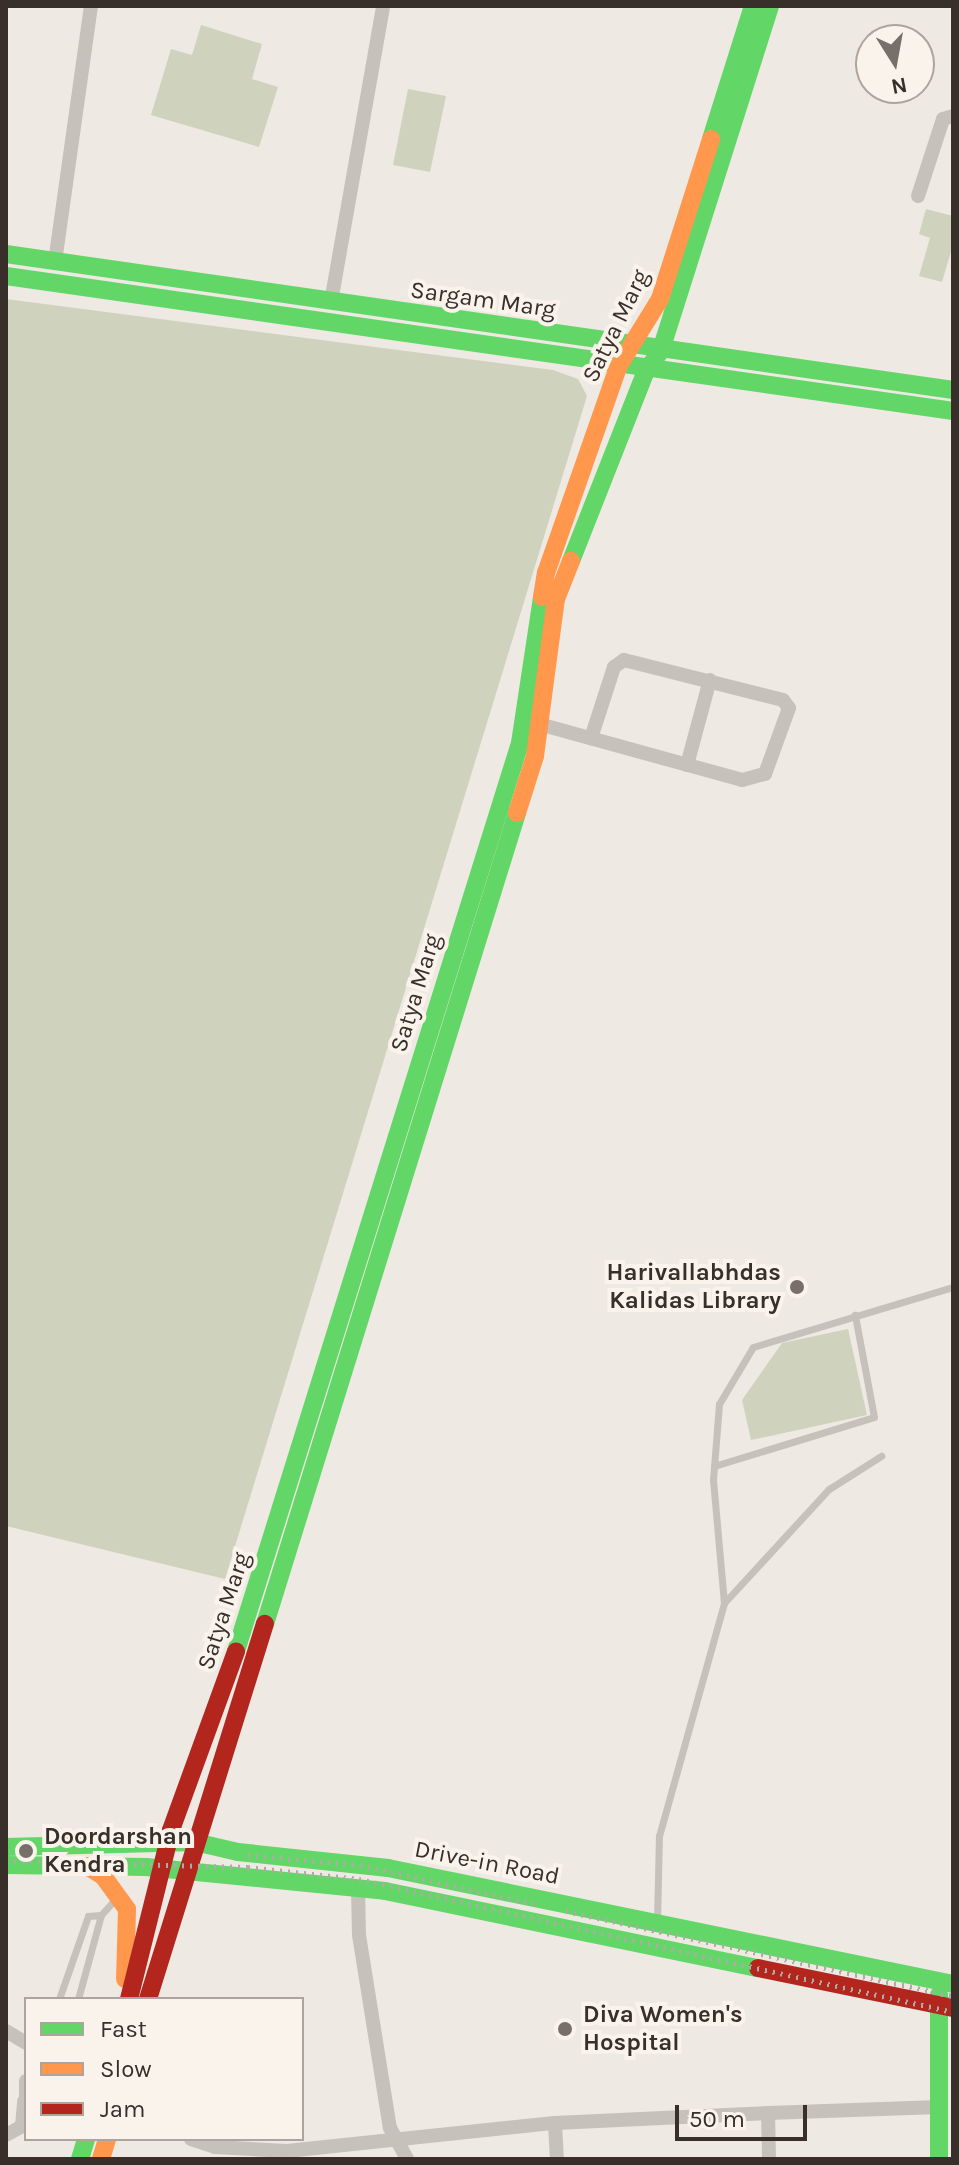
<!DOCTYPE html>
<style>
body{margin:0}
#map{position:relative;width:959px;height:2165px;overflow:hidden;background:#eee9e3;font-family:Karla,sans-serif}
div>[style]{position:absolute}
.green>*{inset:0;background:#cfd3bd}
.lane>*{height:7px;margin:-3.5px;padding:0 3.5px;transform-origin:3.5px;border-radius:3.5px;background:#c7c1bc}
.street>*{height:14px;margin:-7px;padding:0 7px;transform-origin:7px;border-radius:7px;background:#c7c1bc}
.fast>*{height:18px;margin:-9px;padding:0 9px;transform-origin:9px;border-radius:9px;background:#63d668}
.slow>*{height:18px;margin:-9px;padding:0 9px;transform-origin:9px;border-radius:9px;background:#ff974d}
.jam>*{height:18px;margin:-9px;padding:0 9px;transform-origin:9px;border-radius:9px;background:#b3261e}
.rail>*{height:5px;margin-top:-2.5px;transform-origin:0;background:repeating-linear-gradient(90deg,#afaaa6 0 2px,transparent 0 8px)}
.dots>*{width:22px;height:22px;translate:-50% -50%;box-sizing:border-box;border:4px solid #faf3eb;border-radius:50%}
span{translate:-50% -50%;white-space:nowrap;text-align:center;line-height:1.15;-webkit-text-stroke:8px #faf3eb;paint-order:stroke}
.street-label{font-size:24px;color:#382e2a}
.poi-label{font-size:24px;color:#382e2a;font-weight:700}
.right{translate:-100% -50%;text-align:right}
.left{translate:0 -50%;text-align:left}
.frame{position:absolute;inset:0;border:8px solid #382e2a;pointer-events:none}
.legend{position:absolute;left:24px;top:1997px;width:280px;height:144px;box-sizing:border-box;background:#faf3eb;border:2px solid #aca49e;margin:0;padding:10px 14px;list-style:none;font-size:24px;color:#382e2a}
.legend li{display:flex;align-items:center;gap:16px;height:40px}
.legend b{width:40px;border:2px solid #aca49e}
.north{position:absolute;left:855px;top:24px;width:80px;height:80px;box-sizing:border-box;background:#faf3eb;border:2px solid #aca49e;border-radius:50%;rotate:169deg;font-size:22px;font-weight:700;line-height:32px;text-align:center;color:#382e2a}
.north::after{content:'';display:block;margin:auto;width:28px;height:36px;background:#786f6b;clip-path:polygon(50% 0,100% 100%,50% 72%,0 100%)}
.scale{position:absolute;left:675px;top:2105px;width:132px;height:36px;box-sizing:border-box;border:4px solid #382e2a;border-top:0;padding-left:10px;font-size:24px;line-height:28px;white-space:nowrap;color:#382e2a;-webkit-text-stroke:6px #faf3eb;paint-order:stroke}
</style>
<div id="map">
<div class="green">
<div style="clip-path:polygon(201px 25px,262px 44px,252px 79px,278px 87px,259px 147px,151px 115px,171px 49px,192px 55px)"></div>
<div style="clip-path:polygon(408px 89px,446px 96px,430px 172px,393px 165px)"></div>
<div style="clip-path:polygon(926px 209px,953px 216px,953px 245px,942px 282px,919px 276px,930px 238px,919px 234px)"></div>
<div style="clip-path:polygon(6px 299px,553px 370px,578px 379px,587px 396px,225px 1579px,6px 1526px)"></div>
<div style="clip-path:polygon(848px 1329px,867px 1415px,751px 1440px,742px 1400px,782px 1343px)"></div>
</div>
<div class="lane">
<div style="left:714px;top:1466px;width:167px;rotate:-17deg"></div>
<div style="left:874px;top:1417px;width:104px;rotate:-100.6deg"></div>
<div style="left:724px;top:1603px;width:155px;rotate:-47.4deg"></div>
<div style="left:829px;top:1489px;width:62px;rotate:-32.4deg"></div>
<div style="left:657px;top:1922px;width:86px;rotate:-88.7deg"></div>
<div style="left:659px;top:1836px;width:242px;rotate:-74.4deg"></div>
<div style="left:724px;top:1603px;width:123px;rotate:-95.1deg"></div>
<div style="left:713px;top:1480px;width:76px;rotate:-85.5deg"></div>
<div style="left:719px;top:1404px;width:66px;rotate:-59.2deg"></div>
<div style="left:753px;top:1347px;width:209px;rotate:-16.7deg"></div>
<div style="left:59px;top:1999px;width:88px;rotate:-70.7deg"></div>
<div style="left:88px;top:1916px;width:13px;rotate:-4deg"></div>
<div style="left:78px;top:1999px;width:87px;rotate:-74.7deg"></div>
<div style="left:101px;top:1915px;width:24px;rotate:-48deg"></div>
</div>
<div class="street">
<div style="left:918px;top:196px;width:81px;rotate:-72deg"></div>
<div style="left:943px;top:119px;width:10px;rotate:-17deg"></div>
<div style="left:55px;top:262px;width:259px;rotate:-82deg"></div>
<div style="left:331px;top:302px;width:301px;rotate:-80deg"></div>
<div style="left:539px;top:724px;width:211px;rotate:15.4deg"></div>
<div style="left:742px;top:780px;width:24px;rotate:-15deg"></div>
<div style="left:765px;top:774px;width:70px;rotate:-70deg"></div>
<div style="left:789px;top:708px;width:10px;rotate:-127deg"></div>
<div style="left:783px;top:700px;width:164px;rotate:-165.9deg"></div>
<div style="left:624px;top:660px;width:12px;rotate:145deg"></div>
<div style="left:614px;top:667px;width:75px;rotate:107.9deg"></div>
<div style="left:687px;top:765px;width:88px;rotate:-74.9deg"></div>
<div style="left:358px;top:1888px;width:47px;rotate:88.8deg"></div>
<div style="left:359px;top:1935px;width:195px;rotate:80.9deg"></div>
<div style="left:390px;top:2128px;width:35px;rotate:61deg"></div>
<div style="left:6px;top:2031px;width:23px;rotate:31deg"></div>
<div style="left:26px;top:2081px;width:20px;rotate:90deg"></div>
<div style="left:555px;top:2123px;width:213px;rotate:-2.7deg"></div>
<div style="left:6px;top:2135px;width:18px;rotate:-29deg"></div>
<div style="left:22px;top:2126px;width:25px;rotate:-85deg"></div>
<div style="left:191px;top:2139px;width:25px;rotate:18deg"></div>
<div style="left:215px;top:2147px;width:72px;rotate:3.2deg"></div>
<div style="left:287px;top:2151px;width:269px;rotate:-6deg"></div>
<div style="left:555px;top:2123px;width:36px;rotate:87deg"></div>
<div style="left:769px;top:2159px;width:46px;rotate:-91.2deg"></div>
<div style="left:768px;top:2113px;width:171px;rotate:-2deg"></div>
</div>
<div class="fast">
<div style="left:711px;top:139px;width:139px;rotate:-72.5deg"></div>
<div style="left:6px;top:254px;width:957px;rotate:8.17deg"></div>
<div style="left:6px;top:276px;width:957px;rotate:8.11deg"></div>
<div style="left:571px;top:561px;width:204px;rotate:-68.5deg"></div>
<div style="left:646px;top:371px;width:26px;rotate:-54deg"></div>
<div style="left:661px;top:350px;width:361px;rotate:-72.4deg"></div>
<div style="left:265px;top:1624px;width:849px;rotate:-72.74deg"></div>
<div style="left:236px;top:1651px;width:951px;rotate:-72.63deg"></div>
<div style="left:520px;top:743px;width:148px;rotate:-81.4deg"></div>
<div style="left:6px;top:1847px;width:189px;rotate:-1.5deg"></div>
<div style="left:195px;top:1842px;width:44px;rotate:13.1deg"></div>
<div style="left:238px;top:1852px;width:151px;rotate:6.1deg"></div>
<div style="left:388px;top:1868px;width:577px;rotate:11.6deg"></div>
<div style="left:6px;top:1865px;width:140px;rotate:0.8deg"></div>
<div style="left:146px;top:1867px;width:240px;rotate:5.7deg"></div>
<div style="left:385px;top:1891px;width:381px;rotate:11.7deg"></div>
<div style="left:939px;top:1995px;width:164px;rotate:90deg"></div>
<div style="left:80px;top:2159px;width:21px;rotate:-73deg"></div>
</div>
<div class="slow">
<div style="left:542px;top:597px;width:24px;rotate:-81deg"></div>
<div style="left:546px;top:573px;width:218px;rotate:-70.7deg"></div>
<div style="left:618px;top:367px;width:80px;rotate:-58.3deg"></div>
<div style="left:660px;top:299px;width:168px;rotate:-72.3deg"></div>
<div style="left:517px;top:813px;width:60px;rotate:-72.5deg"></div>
<div style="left:535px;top:756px;width:158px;rotate:-82.4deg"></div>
<div style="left:556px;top:599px;width:41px;rotate:-68.5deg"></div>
<div style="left:87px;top:1866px;width:19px;rotate:32deg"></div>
<div style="left:103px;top:1876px;width:41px;rotate:54deg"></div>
<div style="left:127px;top:1909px;width:70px;rotate:91.6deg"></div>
<div style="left:101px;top:2159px;width:21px;rotate:-73deg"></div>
</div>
<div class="jam">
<div style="left:758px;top:1968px;width:199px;rotate:11.6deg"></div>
<div style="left:129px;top:1999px;width:174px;rotate:-76deg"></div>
<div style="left:171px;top:1830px;width:190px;rotate:-70deg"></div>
<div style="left:148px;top:1999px;width:393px;rotate:-72.7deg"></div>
</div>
<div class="rail">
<div style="left:248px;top:1855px;width:112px;rotate:5.1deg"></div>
<div style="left:360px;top:1865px;width:179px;rotate:12.6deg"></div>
<div style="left:6px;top:1861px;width:242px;rotate:1.4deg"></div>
<div style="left:248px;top:1867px;width:112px;rotate:6.2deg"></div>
<div style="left:359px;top:1879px;width:609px;rotate:12.62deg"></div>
<div style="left:566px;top:1911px;width:396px;rotate:12.4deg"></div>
</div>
<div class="dots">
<div style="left:797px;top:1287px;background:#786f6b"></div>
<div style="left:26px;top:1851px;background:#786f6b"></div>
<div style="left:565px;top:2029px;background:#786f6b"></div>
</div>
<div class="street-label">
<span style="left:483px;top:300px;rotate:8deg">Sargam Marg</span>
<span style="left:616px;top:326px;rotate:-64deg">Satya Marg</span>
<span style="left:416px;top:993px;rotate:-73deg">Satya Marg</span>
<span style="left:224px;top:1611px;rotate:-72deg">Satya Marg</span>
<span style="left:487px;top:1863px;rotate:11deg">Drive-in Road</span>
</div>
<div class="poi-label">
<span class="right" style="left:781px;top:1287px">Harivallabhdas<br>Kalidas Library</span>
<span class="left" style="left:44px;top:1851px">Doordarshan<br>Kendra</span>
<span class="left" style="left:583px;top:2029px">Diva Women's<br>Hospital</span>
</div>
<div class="frame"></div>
<ul class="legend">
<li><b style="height:10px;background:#63d668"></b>Fast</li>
<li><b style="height:10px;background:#ff974d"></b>Slow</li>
<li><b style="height:10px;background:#b3261e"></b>Jam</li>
</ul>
<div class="north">N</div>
<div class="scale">50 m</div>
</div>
